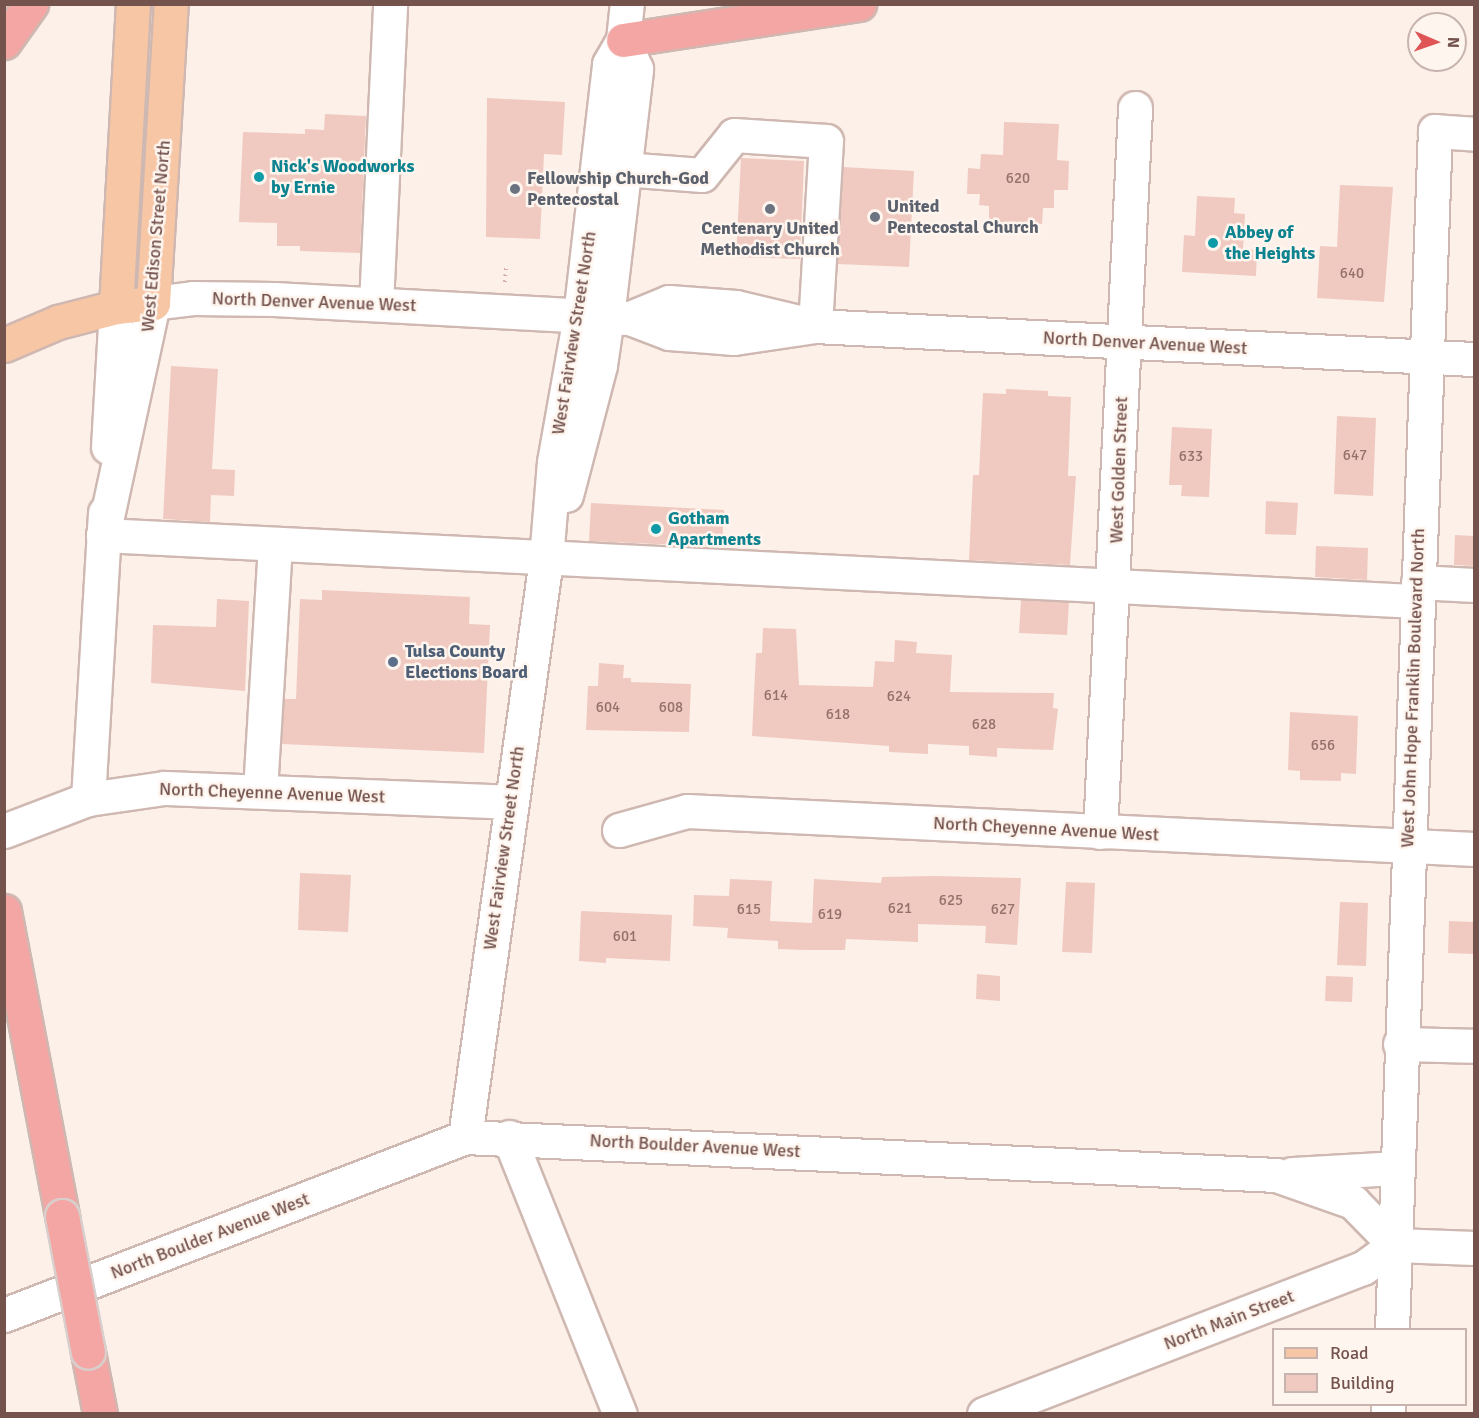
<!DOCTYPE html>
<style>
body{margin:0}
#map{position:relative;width:1479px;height:1418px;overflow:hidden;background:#fcf0e9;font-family:Signika,sans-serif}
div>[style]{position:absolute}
.building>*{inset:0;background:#f0cac1}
.path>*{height:4px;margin-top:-2px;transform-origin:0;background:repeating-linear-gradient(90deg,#d5aca4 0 1.5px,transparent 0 6px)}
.roads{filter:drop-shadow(2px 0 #cfb8b1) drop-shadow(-2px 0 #cfb8b1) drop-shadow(0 2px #cfb8b1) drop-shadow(0 -2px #cfb8b1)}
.minor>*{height:33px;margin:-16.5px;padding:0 16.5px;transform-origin:16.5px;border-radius:16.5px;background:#fff}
.major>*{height:33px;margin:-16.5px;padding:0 16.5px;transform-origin:16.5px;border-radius:16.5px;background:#f7c6a5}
.highway>*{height:33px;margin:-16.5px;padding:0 16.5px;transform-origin:16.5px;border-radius:16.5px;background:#f3a6a3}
.bridges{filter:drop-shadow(2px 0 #d8cfcd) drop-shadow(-2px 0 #d8cfcd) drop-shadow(0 2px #d8cfcd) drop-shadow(0 -2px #d8cfcd)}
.highway-bridge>*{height:33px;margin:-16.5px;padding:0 16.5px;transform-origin:16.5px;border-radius:16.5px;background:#f3a6a3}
.dots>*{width:16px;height:16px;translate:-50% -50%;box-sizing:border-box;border:3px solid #fef5ef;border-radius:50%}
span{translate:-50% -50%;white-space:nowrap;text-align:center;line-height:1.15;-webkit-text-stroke:5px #fef5ef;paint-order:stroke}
.number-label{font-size:15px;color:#94716a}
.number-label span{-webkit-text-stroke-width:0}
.culture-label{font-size:18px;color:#0d838f;font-weight:700}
.left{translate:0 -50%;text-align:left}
.worship-label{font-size:18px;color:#5b616d;font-weight:700}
.street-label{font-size:18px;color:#75534d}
.service-label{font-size:18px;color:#4e5e75;font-weight:700}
.frame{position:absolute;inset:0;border:6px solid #75534d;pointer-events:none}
.legend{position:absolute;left:1272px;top:1328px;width:195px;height:78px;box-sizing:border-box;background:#fef5ef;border:2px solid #c7b4ae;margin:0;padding:8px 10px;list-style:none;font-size:18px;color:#75534d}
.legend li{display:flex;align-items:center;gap:12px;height:30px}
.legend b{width:30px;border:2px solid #c7b4ae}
.north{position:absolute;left:1407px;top:12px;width:60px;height:60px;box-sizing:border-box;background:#fef5ef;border:2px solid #c7b4ae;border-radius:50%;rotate:92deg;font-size:16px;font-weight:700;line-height:24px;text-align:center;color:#75534d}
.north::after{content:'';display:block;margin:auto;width:21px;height:27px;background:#df5454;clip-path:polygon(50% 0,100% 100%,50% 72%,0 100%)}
</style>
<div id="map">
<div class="building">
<div style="clip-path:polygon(487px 98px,565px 102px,562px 155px,544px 154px,540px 239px,486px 237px)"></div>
<div style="clip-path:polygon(325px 114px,366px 116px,360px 253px,300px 251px,300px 246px,277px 246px,277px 223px,239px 222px,243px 132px,305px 134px,305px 129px,324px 130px)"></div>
<div style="clip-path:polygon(1004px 122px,1059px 124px,1057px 160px,1069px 161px,1068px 190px,1054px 190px,1054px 208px,1043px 208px,1042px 224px,989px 222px,989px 206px,979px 205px,980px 194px,967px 194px,968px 168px,980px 169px,981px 154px,1003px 155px)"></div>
<div style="clip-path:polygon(741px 158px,804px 161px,800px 259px,736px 257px)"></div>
<div style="clip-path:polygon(843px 167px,914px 171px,909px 267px,837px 264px)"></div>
<div style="clip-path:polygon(1340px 185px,1393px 187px,1384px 302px,1317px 298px,1320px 246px,1337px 247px)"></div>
<div style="clip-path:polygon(1197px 196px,1235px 198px,1234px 213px,1245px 214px,1243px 249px,1257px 250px,1256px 276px,1182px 272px,1184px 235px,1195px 236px)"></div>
<div style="clip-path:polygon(171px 366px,218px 369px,212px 469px,235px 470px,234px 496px,211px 495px,210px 522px,163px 519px)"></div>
<div style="clip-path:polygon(1006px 389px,1048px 391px,1048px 396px,1071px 397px,1068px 476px,1076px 476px,1070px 565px,969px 560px,973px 475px,979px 475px,983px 393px,1006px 394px)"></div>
<div style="clip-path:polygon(1337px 416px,1376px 418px,1373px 496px,1334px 494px)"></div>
<div style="clip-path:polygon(1172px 427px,1212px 429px,1209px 497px,1181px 496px,1182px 485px,1169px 485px)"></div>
<div style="clip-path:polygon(1266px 501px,1298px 503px,1296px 535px,1265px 534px)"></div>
<div style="clip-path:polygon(591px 503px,724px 510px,722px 547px,589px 541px)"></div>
<div style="clip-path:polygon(1455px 535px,1474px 536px,1474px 566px,1454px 565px)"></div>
<div style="clip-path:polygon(1316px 546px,1368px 548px,1367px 580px,1315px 577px)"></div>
<div style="clip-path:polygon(322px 590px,470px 597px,469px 624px,490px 625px,484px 753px,282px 744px,284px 699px,296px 699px,300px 599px,322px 600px)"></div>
<div style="clip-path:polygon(217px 599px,249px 601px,245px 691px,151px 683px,153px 625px,216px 627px)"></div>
<div style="clip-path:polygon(1021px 600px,1069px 602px,1067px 635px,1019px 633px)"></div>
<div style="clip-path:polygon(763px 628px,796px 629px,799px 685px,873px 687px,875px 661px,894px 662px,895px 640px,917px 642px,916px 653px,952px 655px,950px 692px,1054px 693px,1053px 708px,1058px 709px,1053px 750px,997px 748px,997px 757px,969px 755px,969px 746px,928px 744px,928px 754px,889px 752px,889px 746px,752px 736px,756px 653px,762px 653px)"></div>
<div style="clip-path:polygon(599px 663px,624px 665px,623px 678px,631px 678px,631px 682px,691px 684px,689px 732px,586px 730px,588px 686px,598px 686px)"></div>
<div style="clip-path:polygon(1290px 712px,1358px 716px,1356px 774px,1341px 773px,1341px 781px,1300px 780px,1300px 771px,1288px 770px)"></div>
<div style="clip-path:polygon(300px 873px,351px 875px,348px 932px,298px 930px)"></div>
<div style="clip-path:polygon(935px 876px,1021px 878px,1017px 945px,985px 943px,986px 926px,918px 924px,918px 942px,846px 939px,845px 950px,805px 950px,778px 949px,778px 941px,727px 938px,728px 928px,693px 926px,694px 895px,729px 896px,730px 879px,772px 881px,770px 921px,812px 923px,814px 879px,881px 883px,882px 877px)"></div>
<div style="clip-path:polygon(1066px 882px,1095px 883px,1092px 953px,1062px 952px)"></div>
<div style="clip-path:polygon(1340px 902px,1368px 903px,1366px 966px,1337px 965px)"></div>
<div style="clip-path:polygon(581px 911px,672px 915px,670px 961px,606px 958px,606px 963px,579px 961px)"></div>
<div style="clip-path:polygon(1449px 921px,1474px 922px,1474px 954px,1448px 953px)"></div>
<div style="clip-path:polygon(977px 974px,1000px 976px,1000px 1001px,976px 999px)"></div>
<div style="clip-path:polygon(1326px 976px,1353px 977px,1352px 1002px,1325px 1001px)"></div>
</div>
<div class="path">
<div style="left:505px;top:282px;width:14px;rotate:-86deg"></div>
</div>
<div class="roads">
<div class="minor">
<div style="left:623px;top:169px;width:79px;rotate:4.3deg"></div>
<div style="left:702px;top:175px;width:51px;rotate:-51.3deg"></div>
<div style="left:734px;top:135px;width:92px;rotate:3.7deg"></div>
<div style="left:826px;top:141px;width:185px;rotate:93.4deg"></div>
<div style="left:376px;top:304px;width:300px;rotate:-87.3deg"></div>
<div style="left:630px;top:318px;width:42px;rotate:-22.3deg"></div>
<div style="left:669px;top:302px;width:67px;rotate:4.3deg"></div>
<div style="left:736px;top:307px;width:81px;rotate:13.5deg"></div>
<div style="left:815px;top:326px;width:660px;rotate:2.87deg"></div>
<div style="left:108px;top:447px;width:140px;rotate:-86.7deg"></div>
<div style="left:566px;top:495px;width:134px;rotate:-75.3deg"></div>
<div style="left:600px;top:365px;width:49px;rotate:-81.7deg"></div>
<div style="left:607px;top:317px;width:250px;rotate:-83.3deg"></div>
<div style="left:636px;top:69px;width:32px;rotate:-114deg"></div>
<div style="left:103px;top:535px;width:1316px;rotate:2.88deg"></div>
<div style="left:103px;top:535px;width:237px;rotate:-77.8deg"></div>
<div style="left:153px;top:303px;width:40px;rotate:-7.1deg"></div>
<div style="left:193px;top:298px;width:81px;rotate:0.7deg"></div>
<div style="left:274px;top:299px;width:357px;rotate:3.1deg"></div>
<div style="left:630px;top:318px;width:42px;rotate:21deg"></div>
<div style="left:669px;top:333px;width:65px;rotate:4.4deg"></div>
<div style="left:734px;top:338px;width:82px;rotate:-8.4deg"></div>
<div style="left:1418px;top:582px;width:56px;rotate:3.1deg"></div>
<div style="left:260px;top:790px;width:246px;rotate:-86.5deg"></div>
<div style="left:88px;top:799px;width:287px;rotate:-86.6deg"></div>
<div style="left:619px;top:830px;width:71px;rotate:-15.6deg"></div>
<div style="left:687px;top:811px;width:788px;rotate:2.76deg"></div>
<div style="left:4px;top:831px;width:90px;rotate:-20.9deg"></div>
<div style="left:88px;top:799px;width:77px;rotate:-8.2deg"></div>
<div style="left:164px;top:788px;width:347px;rotate:2.3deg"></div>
<div style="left:1100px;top:832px;width:725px;rotate:-87.23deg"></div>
<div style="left:1400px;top:1044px;width:74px;rotate:1.5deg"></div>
<div style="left:465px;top:1137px;width:584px;rotate:-82.02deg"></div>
<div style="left:546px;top:559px;width:97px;rotate:-85.3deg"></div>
<div style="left:554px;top:462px;width:148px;rotate:-79.9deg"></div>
<div style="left:580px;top:316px;width:254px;rotate:-83.4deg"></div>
<div style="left:609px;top:64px;width:28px;rotate:-60deg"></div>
<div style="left:623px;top:40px;width:36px;rotate:-84deg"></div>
<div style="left:509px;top:1137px;width:298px;rotate:68.2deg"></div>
<div style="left:1292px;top:1174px;width:103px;rotate:-3.3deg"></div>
<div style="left:4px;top:1315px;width:494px;rotate:-21.1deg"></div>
<div style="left:465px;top:1137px;width:812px;rotate:2.68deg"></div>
<div style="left:1276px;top:1175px;width:82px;rotate:19.3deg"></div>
<div style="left:1353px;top:1202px;width:60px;rotate:45.7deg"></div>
<div style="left:1392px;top:1330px;width:1200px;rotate:-87.95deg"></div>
<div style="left:1435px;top:131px;width:39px;rotate:4deg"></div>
<div style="left:984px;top:1414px;width:406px;rotate:-21.1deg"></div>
<div style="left:1363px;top:1268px;width:39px;rotate:-36deg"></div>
<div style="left:1395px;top:1245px;width:79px;rotate:2.2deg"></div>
<div style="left:1388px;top:1414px;width:10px;rotate:-90deg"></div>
</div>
<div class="major">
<div style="left:116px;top:307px;width:303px;rotate:-86.8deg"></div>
<div style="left:4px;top:345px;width:59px;rotate:-23.1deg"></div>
<div style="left:58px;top:322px;width:60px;rotate:-14.5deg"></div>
<div style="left:116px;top:307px;width:37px;rotate:-6deg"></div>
<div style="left:153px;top:303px;width:300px;rotate:-86.6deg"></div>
</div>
<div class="highway">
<div style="left:623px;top:40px;width:239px;rotate:-8.7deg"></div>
<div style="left:4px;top:42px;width:47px;rotate:-54.6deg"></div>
<div style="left:4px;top:911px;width:310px;rotate:79.2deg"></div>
<div style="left:88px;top:1352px;width:63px;rotate:79deg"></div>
</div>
</div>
<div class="bridges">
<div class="highway-bridge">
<div style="left:62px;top:1216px;width:138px;rotate:79.2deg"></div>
</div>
</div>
<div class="dots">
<div style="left:259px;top:177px;background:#0f9aa8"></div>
<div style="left:515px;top:189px;background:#6b7280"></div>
<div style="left:770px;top:209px;background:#6b7280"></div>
<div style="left:875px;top:217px;background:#6b7280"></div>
<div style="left:1213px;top:243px;background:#0f9aa8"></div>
<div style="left:656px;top:529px;background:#0f9aa8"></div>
<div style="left:393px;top:662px;background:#5c6f8a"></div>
</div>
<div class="number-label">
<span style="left:1018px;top:179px">620</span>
<span style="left:1352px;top:274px">640</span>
<span style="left:1355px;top:456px">647</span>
<span style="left:1191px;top:457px">633</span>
<span style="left:776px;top:696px">614</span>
<span style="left:899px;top:697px">624</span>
<span style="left:608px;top:708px">604</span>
<span style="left:671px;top:708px">608</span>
<span style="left:838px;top:715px">618</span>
<span style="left:984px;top:725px">628</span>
<span style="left:1323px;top:746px">656</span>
<span style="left:951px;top:901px">625</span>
<span style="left:900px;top:909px">621</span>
<span style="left:749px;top:910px">615</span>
<span style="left:1003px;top:910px">627</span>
<span style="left:830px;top:915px">619</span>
<span style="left:625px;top:937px">601</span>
</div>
<div class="culture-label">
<span class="left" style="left:271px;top:177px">Nick's Woodworks<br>by Ernie</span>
<span class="left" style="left:1225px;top:243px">Abbey of<br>the Heights</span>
<span class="left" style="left:668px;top:529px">Gotham<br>Apartments</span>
</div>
<div class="worship-label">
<span class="left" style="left:527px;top:189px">Fellowship Church-God<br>Pentecostal</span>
<span class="left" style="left:887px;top:217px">United<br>Pentecostal Church</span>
<span style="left:770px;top:239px">Centenary United<br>Methodist Church</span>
</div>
<div class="street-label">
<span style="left:156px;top:236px;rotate:-85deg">West Edison Street North</span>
<span style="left:314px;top:302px;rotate:2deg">North Denver Avenue West</span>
<span style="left:574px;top:333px;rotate:-81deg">West Fairview Street North</span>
<span style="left:1145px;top:343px;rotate:3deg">North Denver Avenue West</span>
<span style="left:1119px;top:470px;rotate:-88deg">West Golden Street</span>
<span style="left:1413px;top:688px;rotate:-88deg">West John Hope Franklin Boulevard North</span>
<span style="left:272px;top:793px;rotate:2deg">North Cheyenne Avenue West</span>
<span style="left:1046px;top:829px;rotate:3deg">North Cheyenne Avenue West</span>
<span style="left:504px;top:848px;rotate:-82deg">West Fairview Street North</span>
<span style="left:695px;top:1146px;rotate:3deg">North Boulder Avenue West</span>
<span style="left:210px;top:1236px;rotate:-21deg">North Boulder Avenue West</span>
<span style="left:1229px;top:1320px;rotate:-21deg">North Main Street</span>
</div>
<div class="service-label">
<span class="left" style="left:405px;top:662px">Tulsa County<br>Elections Board</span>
</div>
<div class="frame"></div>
<ul class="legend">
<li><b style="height:8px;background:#f7c6a5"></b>Road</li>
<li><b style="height:16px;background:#f0cac1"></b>Building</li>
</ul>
<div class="north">N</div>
</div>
